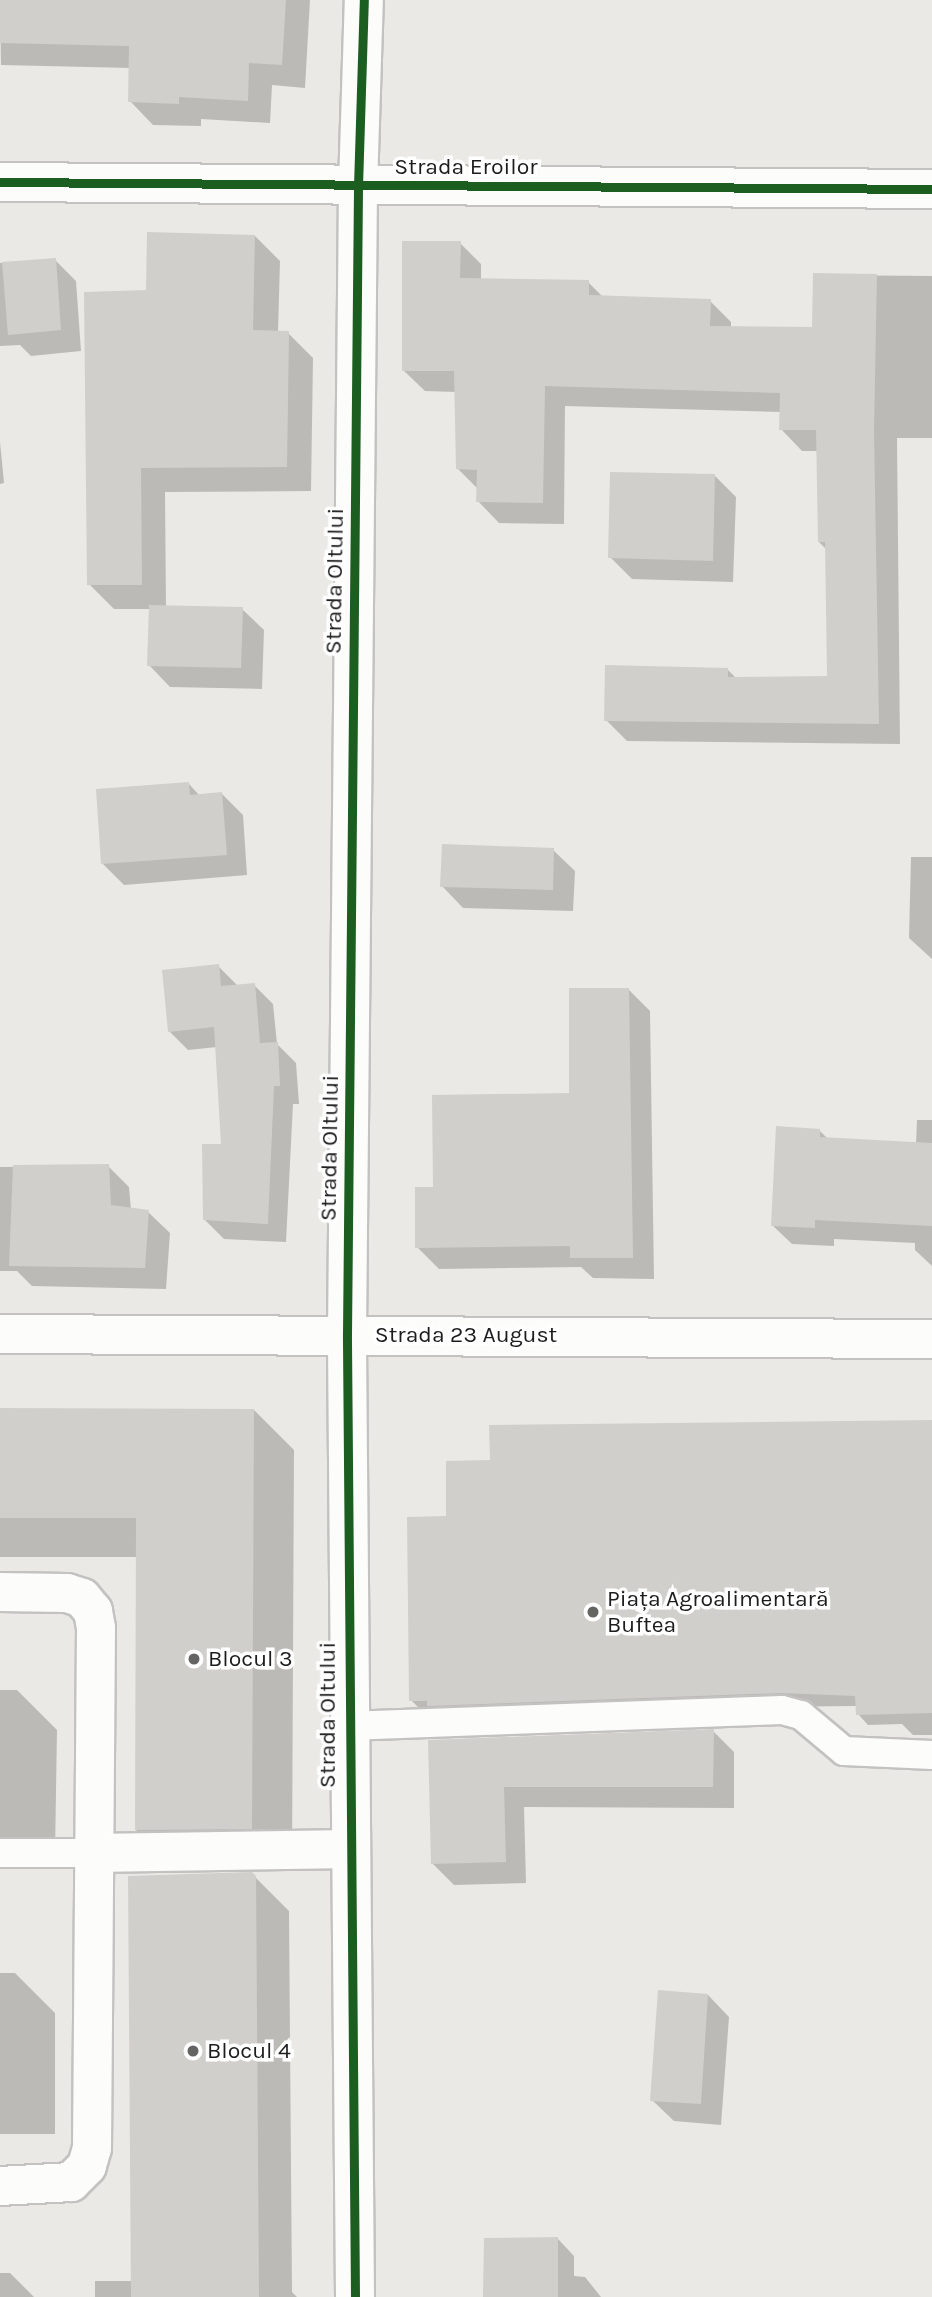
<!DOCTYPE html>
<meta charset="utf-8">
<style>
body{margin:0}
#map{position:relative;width:932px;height:2297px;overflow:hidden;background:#ebe9e5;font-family:Karla,sans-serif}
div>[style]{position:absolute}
.shadow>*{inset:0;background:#0003}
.building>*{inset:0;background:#d1cfcc}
.roads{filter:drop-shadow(2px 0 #c3c2c1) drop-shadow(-2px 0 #c3c2c1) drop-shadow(0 2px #c3c2c1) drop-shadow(0 -2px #c3c2c1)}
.lane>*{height:28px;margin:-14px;padding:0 14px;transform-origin:14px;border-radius:14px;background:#fcfcfb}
.street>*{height:38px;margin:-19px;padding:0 19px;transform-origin:19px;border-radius:19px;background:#fcfcfb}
.cycleway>*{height:9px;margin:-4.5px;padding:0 4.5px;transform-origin:4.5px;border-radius:4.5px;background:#1b5e20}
.dots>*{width:19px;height:19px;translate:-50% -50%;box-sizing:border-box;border:4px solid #fff;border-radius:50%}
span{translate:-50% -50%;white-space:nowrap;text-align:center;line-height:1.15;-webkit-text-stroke:7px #fff;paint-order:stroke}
.street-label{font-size:23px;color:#1c1c1c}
.poi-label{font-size:23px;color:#1c1c1c}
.left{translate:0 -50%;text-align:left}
</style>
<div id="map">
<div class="shadow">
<div style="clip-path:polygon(0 0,310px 0,305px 88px,272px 85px,270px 123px,201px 119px,201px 126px,153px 125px,130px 101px,131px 68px,1px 65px)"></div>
<div style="clip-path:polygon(255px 236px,280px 261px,278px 333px,288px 333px,313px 358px,311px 491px,165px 492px,166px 607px,242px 609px,264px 630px,262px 689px,170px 687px,149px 665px,150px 609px,114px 609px,89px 584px,148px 292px)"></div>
<div style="clip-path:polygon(460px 243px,481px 264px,481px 280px,588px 282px,603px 297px,710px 301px,731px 322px,731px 328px,814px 329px,814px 275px,932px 276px,932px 438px,897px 438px,900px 744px,627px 741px,606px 720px,727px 669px,736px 678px,829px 678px,826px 549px,819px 542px,818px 451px,802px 451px,781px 429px,781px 412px,565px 406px,564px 524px,499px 523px,478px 501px,478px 489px,458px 469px,456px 392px,425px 391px,403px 370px)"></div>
<div style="clip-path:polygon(55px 260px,76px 281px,81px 351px,31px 356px,20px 345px,0 346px,0 263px)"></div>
<div style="clip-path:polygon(0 442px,4px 483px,0 484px)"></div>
<div style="clip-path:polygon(715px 476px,736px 497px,733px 582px,632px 579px,610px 557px)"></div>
<div style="clip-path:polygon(189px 784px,200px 796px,222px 794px,243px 815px,247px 875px,124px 885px,103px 864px)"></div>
<div style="clip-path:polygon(553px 850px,575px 871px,573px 911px,463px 908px,442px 886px)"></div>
<div style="clip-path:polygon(911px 857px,932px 857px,932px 959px,909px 938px)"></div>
<div style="clip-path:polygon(218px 966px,238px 986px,254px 985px,273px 1004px,277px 1044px,296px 1063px,299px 1104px,293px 1104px,286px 1242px,224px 1239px,204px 1219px,223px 1146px,217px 1047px,188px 1050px,169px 1031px)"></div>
<div style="clip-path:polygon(629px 990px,650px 1011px,654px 1279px,593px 1278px,581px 1267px,439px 1269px,417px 1247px,435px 1189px,570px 1095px)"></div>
<div style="clip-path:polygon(917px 1120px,932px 1120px,932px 1266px,915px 1250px,915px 1243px,834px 1239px,834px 1246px,792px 1244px,772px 1225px,819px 1130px,828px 1139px,916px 1144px)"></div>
<div style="clip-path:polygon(108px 1166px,129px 1187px,131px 1210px,148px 1212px,170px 1233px,166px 1289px,32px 1286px,17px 1271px,0 1271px,0 1167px)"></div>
<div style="clip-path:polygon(0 1410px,254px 1410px,294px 1450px,292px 1868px,176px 1870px,136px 1830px,137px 1557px,0 1557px)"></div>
<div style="clip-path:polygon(932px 1422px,932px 1735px,913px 1735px,902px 1724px,868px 1725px,858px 1714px,857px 1706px,422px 1711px,411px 1700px,448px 1518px,492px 1462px)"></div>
<div style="clip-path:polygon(0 1690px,17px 1690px,57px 1730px,55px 1853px,0 1853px)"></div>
<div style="clip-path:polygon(713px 1731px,734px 1752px,734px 1808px,524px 1807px,526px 1883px,454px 1885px,433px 1864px,430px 1741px)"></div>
<div style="clip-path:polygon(255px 1877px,289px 1911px,292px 2292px,297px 2297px,95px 2297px,95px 2281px,133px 2281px)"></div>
<div style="clip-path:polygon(0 1973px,15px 1973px,55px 2013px,55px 2134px,0 2134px)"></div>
<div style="clip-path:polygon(708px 1995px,729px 2017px,721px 2125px,674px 2121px,652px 2100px)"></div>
<div style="clip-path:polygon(558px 2239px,574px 2256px,574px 2276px,585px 2277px,601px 2297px,485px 2297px)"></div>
<div style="clip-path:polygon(0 2273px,10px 2273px,34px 2297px,0 2297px)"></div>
</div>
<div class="building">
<div style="clip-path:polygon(0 0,286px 0,282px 65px,249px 63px,248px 101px,179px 97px,179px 104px,128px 102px,129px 46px,0 43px)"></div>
<div style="clip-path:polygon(147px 232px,255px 235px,253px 330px,289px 331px,287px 467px,141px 468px,142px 585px,87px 585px,84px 292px,146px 290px)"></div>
<div style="clip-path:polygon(402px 241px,461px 241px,460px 278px,589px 280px,589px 295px,711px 299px,710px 326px,812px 327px,813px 273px,877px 274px,874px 430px,879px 724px,604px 721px,605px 665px,728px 668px,728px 677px,827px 676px,825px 542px,818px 542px,816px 430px,779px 430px,780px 393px,545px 386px,543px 503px,476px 502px,477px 470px,456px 469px,454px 371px,402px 371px)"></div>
<div style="clip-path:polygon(56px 258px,61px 330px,8px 335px,2px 262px)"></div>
<div style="clip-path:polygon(610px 472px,715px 474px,713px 561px,608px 558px)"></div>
<div style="clip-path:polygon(149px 605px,243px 607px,241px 668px,147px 666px)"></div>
<div style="clip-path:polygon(189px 782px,190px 795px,222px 792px,227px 855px,101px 864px,96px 789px)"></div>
<div style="clip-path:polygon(442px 844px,554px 848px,553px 890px,440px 887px)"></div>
<div style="clip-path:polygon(219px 964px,221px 986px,255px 983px,260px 1043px,278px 1042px,280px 1086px,274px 1086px,268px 1224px,203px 1220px,202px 1144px,221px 1144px,214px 1027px,168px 1032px,162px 970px)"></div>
<div style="clip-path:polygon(569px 988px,629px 988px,633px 1258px,570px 1258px,570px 1246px,415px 1248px,415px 1187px,433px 1187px,432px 1095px,569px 1093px)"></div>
<div style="clip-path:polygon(776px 1126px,820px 1129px,820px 1137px,932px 1143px,932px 1226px,815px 1220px,815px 1228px,771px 1226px)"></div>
<div style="clip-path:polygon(109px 1164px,111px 1205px,149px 1210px,145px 1268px,9px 1266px,13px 1165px)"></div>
<div style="clip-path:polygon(0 1408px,254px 1409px,252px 1829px,135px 1830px,136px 1518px,0 1518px)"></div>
<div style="clip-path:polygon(932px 1420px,932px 1713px,856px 1715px,855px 1696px,781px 1693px,427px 1706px,427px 1701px,409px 1701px,407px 1517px,446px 1516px,446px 1461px,490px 1460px,489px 1425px)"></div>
<div style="clip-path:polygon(714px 1729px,713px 1787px,504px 1787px,506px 1862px,431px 1864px,428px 1740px)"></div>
<div style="clip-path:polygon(252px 1872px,256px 1876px,259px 2297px,131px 2297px,128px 1876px)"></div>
<div style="clip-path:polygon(658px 1990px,708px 1994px,701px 2104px,650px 2101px)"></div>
<div style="clip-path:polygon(558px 2237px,558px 2297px,483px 2297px,484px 2238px)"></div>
</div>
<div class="roads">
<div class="lane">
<div style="left:347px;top:1726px;width:435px;rotate:-2.1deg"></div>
<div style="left:782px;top:1710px;width:20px;rotate:15deg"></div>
<div style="left:801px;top:1715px;width:56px;rotate:39.9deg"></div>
<div style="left:844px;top:1751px;width:88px;rotate:2.6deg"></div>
<div style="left:0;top:1853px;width:96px"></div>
</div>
<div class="street">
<div style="left:0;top:182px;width:932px;rotate:0.43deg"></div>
<div style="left:0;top:1334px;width:932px;rotate:0.31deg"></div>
<div style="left:0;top:1592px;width:67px;rotate:0.9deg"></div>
<div style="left:67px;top:1593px;width:16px;rotate:18deg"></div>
<div style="left:82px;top:1598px;width:17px;rotate:50deg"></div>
<div style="left:93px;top:1611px;width:17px;rotate:80deg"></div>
<div style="left:96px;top:1628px;width:520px;rotate:90.44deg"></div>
<div style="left:92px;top:2148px;width:19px;rotate:106deg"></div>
<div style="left:87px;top:2166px;width:23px;rotate:135deg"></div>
<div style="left:71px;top:2182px;width:71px;rotate:176.8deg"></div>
<div style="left:96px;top:1853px;width:252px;rotate:-0.9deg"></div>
<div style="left:355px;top:2297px;width:963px;rotate:-90.48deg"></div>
<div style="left:347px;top:1334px;width:1148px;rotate:-89.45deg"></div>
<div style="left:358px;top:186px;width:186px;rotate:-88.2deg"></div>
</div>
</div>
<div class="cycleway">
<div style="left:0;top:182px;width:932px;rotate:0.43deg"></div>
<div style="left:355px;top:2297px;width:963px;rotate:-90.48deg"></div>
<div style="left:347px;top:1334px;width:1148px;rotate:-89.45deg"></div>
<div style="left:358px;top:186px;width:186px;rotate:-88.2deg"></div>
</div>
<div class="dots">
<div style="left:593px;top:1612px;background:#646462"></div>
<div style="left:194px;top:1659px;background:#646462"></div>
<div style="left:193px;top:2051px;background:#646462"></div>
</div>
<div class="street-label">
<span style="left:466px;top:167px">Strada Eroilor</span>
<span style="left:335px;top:581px;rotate:-89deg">Strada Oltului</span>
<span style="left:330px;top:1148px;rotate:-89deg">Strada Oltului</span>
<span style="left:466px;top:1335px">Strada 23 August</span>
<span style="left:328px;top:1715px;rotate:-90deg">Strada Oltului</span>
</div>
<div class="poi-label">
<span class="left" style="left:607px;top:1612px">Piața Agroalimentară<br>Buftea</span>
<span class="left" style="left:208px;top:1659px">Blocul 3</span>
<span class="left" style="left:207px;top:2051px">Blocul 4</span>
</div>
</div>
